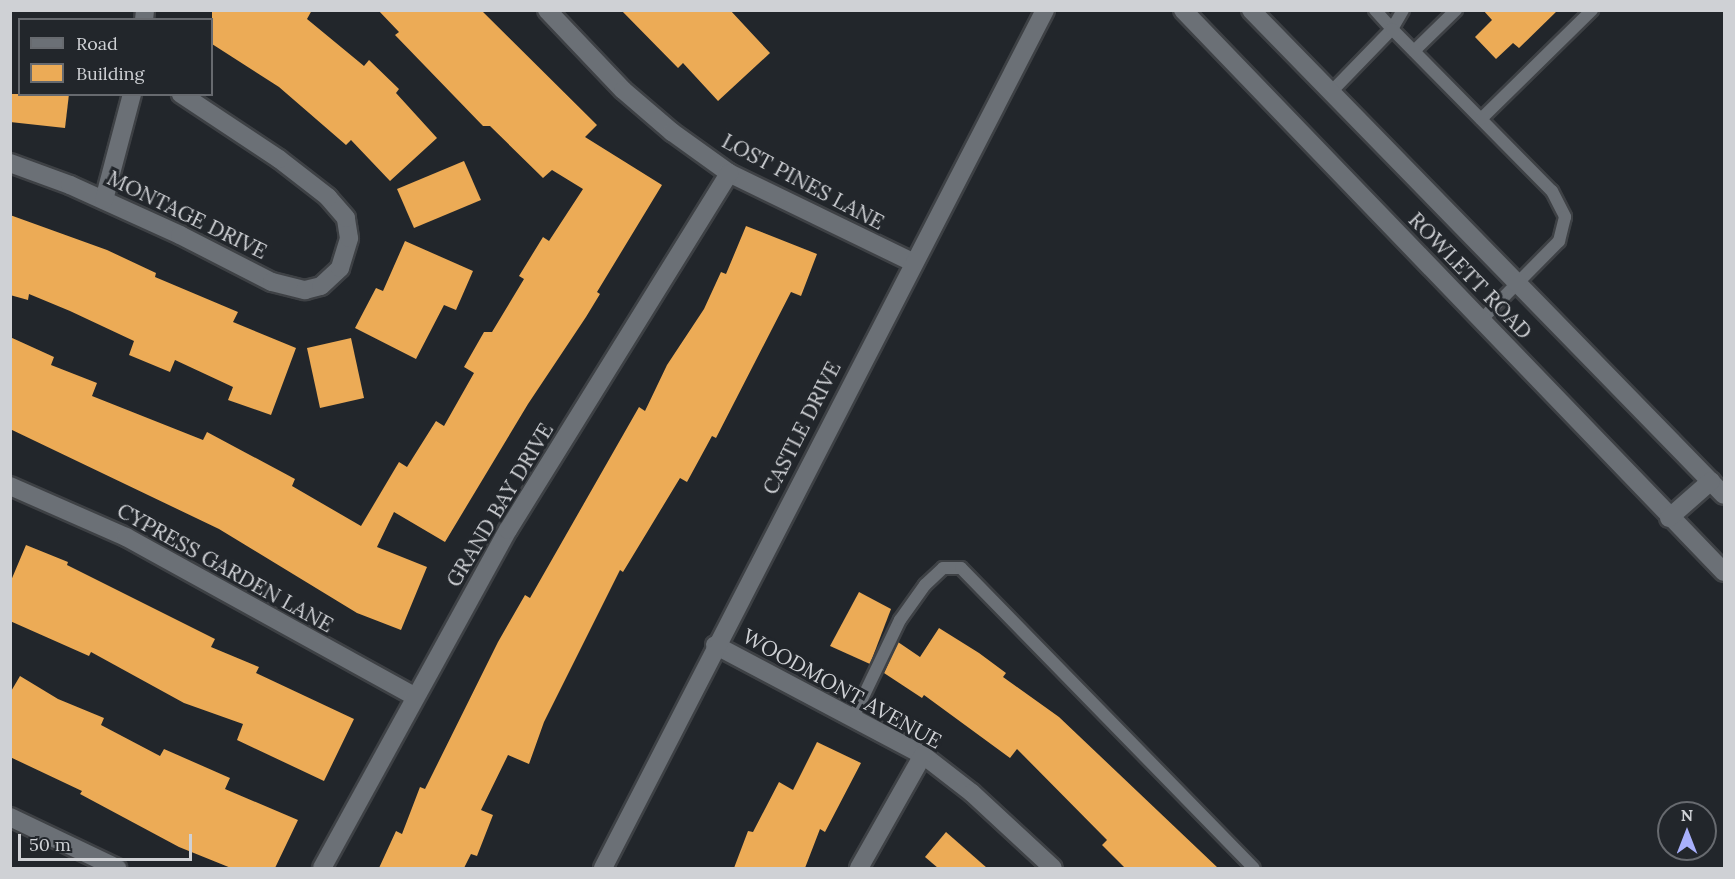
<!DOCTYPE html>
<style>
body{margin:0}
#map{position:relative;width:1735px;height:879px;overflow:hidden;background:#22262b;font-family:Lora,serif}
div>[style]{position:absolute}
.building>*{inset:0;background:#ecab56}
.roads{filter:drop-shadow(2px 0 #3e4145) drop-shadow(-2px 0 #3e4145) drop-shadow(0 2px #3e4145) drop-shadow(0 -2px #3e4145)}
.lane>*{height:12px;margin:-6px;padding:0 6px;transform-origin:6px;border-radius:6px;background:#6b7076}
.street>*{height:18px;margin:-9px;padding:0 9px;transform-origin:9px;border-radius:9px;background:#6b7076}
.secondary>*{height:18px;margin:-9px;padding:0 9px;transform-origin:9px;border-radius:9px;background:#6b7076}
span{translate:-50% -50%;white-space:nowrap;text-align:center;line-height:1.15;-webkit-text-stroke:6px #22262b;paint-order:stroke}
.street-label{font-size:21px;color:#cfd1d5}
.frame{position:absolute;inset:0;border:12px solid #cfd1d5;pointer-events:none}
.legend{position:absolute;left:18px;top:18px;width:195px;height:78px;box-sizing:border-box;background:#22262b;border:2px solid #676a6f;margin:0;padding:8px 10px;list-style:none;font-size:18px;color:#cfd1d5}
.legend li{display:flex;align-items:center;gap:12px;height:30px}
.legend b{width:30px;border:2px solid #676a6f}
.north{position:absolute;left:1657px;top:801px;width:60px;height:60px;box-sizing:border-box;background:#22262b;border:2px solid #676a6f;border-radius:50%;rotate:0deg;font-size:16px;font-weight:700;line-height:24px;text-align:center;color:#cfd1d5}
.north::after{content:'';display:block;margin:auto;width:21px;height:27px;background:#a8b0fc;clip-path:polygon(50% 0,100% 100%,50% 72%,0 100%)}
.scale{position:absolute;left:18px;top:834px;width:174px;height:27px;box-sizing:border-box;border:3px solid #cfd1d5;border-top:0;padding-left:8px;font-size:18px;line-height:21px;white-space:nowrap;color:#cfd1d5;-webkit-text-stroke:4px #22262b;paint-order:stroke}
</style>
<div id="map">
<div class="building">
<div style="clip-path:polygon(212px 10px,312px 10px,307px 19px,364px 66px,369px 60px,399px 89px,396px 93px,437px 138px,390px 181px,351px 140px,346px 145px,279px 87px,212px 44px)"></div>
<div style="clip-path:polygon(378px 10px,481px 10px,597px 125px,585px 137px,662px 185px,597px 292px,600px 294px,586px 317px,528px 404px,445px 542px,394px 512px,377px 547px,427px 567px,401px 630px,357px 613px,219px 529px,10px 429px,10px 337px,54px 357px,51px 365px,97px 383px,92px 396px,203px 440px,207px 432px,295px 479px,292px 486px,361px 526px,399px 462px,407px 467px,436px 421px,444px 426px,474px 373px,464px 367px,484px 332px,492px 332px,524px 279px,519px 276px,543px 237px,549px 241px,583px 189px,552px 170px,543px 178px,490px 126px,483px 126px,395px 35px,399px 32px)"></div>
<div style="clip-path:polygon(621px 10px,730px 10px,770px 53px,718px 101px,683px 63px,678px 68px)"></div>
<div style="clip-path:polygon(1483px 10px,1558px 10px,1519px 48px,1513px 43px,1496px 59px,1475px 37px,1492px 20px)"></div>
<div style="clip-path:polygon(10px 94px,69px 94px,65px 128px,10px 122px)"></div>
<div style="clip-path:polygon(464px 161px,481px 200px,414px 228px,397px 189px)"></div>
<div style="clip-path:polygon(10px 215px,107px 250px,156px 273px,155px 277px,238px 312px,233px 322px,296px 348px,271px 415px,228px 400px,233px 387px,175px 360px,170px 372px,129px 355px,134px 341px,70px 311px,29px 294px,28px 300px,10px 295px)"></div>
<div style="clip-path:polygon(746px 226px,817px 254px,801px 296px,791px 292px,716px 438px,712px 436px,687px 482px,680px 478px,623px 572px,620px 570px,544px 722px,529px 764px,508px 755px,481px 810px,493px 815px,477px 856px,471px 854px,464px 868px,379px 868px,396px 831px,402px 834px,420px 787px,425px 789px,498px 642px,525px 595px,530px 598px,639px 407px,645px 411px,667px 365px,704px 309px,721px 272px,726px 274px)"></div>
<div style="clip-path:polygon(405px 241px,473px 271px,456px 310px,444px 305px,416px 359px,355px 328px,376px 288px,383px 291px)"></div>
<div style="clip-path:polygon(351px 338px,364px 398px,320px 408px,307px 348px)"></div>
<div style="clip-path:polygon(26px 545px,68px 562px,67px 565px,215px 639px,211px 647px,259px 667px,256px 673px,354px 719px,324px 781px,237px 740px,243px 724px,184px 703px,91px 652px,89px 656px,10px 621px,10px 583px)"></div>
<div style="clip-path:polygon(859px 592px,891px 609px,870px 664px,830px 646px)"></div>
<div style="clip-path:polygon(939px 628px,979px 653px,1006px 673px,1003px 677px,1059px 717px,1218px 868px,1125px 868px,1102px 845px,1107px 840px,1017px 749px,1010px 758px,924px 695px,922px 698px,884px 673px,898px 642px,920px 657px)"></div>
<div style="clip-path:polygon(20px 676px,58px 699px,104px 718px,101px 725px,160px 756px,164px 749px,230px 778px,225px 789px,298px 820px,275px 868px,231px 868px,179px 847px,80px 794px,82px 791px,10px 757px,10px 693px)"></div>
<div style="clip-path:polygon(817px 742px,861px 763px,825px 832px,820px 829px,805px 868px,734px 868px,748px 831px,753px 832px,779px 782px,793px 790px)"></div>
<div style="clip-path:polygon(946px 832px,987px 868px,938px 868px,925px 857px)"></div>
</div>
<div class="roads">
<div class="lane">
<div style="left:1375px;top:10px;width:25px;rotate:48deg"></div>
<div style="left:1392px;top:29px;width:22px;rotate:-60deg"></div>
<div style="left:1414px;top:51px;width:59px;rotate:-44.3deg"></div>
<div style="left:1331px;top:92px;width:88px;rotate:-45.9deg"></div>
<div style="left:1392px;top:29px;width:228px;rotate:45.4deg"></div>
<div style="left:1552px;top:191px;width:29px;rotate:63deg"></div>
<div style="left:1565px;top:217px;width:25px;rotate:104deg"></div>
<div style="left:1559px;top:241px;width:111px;rotate:134.6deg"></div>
<div style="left:1481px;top:119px;width:156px;rotate:-44.5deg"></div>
<div style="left:853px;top:718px;width:109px;rotate:-64.4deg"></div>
<div style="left:900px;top:620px;width:43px;rotate:-54.5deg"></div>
<div style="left:925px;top:585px;width:25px;rotate:-43deg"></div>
<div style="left:943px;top:568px;width:18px"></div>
<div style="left:961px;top:568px;width:419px;rotate:45.7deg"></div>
</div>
<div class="street">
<div style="left:547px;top:10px;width:110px;rotate:46.5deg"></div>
<div style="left:623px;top:90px;width:65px;rotate:40.6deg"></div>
<div style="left:672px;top:132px;width:70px;rotate:35.7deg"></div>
<div style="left:729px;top:173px;width:203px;rotate:25.9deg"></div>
<div style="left:144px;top:20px;width:10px;rotate:-84deg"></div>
<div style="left:10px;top:163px;width:64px;rotate:20.1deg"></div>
<div style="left:70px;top:185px;width:121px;rotate:24.4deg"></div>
<div style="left:180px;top:235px;width:103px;rotate:27.1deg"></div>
<div style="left:272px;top:282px;width:34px;rotate:14deg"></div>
<div style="left:305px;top:290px;width:16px;rotate:-14deg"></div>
<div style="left:321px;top:286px;width:26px;rotate:-43deg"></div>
<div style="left:340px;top:268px;width:31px;rotate:-73deg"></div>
<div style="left:349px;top:238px;width:20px;rotate:-99deg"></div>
<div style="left:346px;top:218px;width:28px;rotate:-131deg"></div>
<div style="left:328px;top:197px;width:62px;rotate:-142.2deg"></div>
<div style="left:279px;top:159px;width:118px;rotate:-146.4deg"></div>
<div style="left:104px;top:200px;width:110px;rotate:-75.2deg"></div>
<div style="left:10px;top:486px;width:127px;rotate:23.7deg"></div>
<div style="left:126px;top:537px;width:329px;rotate:28.9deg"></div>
<div style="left:715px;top:645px;width:235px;rotate:27.9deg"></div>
<div style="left:923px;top:755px;width:62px;rotate:37.8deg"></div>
<div style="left:972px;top:793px;width:110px;rotate:42.8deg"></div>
<div style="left:10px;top:817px;width:119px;rotate:25.5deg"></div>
<div style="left:322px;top:868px;width:386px;rotate:-61.2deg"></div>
<div style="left:508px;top:530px;width:420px;rotate:-58.2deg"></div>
<div style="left:859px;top:868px;width:130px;rotate:-60.5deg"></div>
</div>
<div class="secondary">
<div style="left:1183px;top:10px;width:780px;rotate:46.09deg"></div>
<div style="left:1251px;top:10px;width:677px;rotate:45.72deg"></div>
<div style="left:1669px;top:518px;width:56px;rotate:-41.4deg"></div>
<div style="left:603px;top:868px;width:965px;rotate:-62.74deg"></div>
</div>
</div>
<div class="street-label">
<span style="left:803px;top:182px;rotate:28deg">LOST PINES LANE</span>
<span style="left:187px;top:215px;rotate:26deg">MONTAGE DRIVE</span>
<span style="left:1470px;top:276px;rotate:46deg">ROWLETT ROAD</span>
<span style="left:802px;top:428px;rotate:-63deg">CASTLE DRIVE</span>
<span style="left:500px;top:505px;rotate:-59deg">GRAND BAY DRIVE</span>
<span style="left:225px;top:568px;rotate:29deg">CYPRESS GARDEN LANE</span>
<span style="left:842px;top:689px;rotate:29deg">WOODMONT AVENUE</span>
</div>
<div class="frame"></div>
<ul class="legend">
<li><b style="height:8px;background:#6b7076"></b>Road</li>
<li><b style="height:16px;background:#ecab56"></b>Building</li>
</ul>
<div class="north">N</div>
<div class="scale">50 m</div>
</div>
